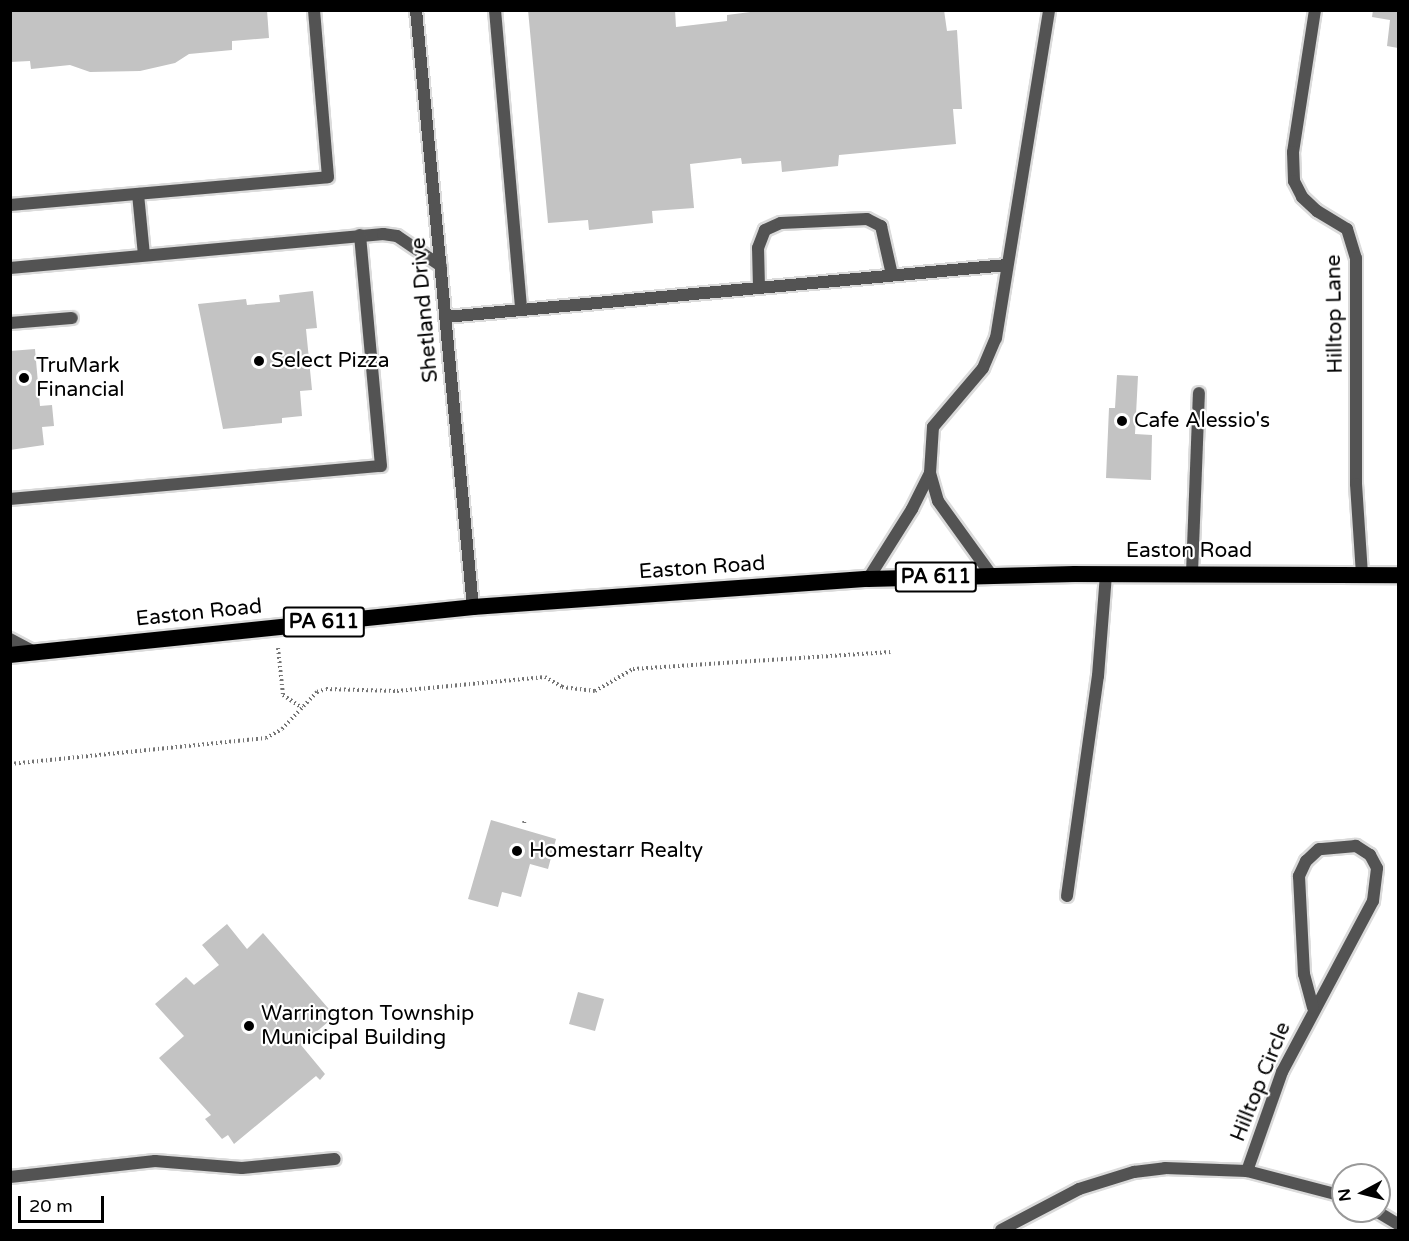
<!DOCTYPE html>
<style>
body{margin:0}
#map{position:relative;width:1409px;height:1241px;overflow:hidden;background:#fff;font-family:"Varela Round",sans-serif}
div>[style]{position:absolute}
.building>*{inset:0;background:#c3c3c3}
.path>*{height:4px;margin-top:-2px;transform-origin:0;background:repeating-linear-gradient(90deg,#757575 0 1.5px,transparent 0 4.5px)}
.roads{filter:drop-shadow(2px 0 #dbdbdb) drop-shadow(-2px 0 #dbdbdb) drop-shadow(0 2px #dbdbdb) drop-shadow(0 -2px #dbdbdb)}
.service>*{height:12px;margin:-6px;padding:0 6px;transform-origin:6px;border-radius:6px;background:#535353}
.minor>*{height:12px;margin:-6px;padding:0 6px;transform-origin:6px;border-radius:6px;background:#535353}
.trunk>*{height:16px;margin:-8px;padding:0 8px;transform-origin:8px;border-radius:8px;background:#000}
.dots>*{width:16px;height:16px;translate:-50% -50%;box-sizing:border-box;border:3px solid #fff;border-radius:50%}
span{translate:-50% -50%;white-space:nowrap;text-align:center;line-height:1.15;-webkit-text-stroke:4.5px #fff;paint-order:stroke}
.shield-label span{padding:2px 4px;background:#fff;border:2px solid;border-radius:4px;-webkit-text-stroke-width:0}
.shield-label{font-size:20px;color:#000;font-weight:700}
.street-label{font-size:21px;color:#000}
.poi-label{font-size:21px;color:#000}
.left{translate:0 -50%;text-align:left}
.frame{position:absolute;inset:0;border:12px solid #000;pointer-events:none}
.north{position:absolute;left:1331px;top:1163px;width:60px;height:60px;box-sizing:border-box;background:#fff;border:2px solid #999;border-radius:50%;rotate:263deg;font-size:16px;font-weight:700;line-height:24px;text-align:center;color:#000}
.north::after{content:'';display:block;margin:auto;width:21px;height:27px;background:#000;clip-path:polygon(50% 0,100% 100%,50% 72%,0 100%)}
.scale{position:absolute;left:18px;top:1196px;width:86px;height:27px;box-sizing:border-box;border:3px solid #000;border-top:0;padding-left:8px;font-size:18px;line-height:21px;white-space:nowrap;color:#000;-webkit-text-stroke:4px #fff;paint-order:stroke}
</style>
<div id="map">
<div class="building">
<div style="clip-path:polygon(10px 10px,267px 10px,269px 38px,232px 41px,232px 50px,189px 54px,175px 63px,140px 71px,90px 72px,70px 65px,31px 69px,30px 61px,10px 62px)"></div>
<div style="clip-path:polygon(528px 10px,675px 10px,676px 27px,727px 21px,727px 15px,766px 10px,944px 10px,947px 31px,957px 30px,962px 109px,953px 109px,956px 144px,839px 155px,838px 166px,782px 172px,781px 161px,742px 164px,741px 158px,690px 164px,694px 208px,652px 211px,653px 223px,589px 230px,588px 220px,548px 223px)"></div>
<div style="clip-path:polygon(1373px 10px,1398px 10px,1398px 48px,1387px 46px,1390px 20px,1372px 17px)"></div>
<div style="clip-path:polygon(313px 291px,317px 328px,306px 329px,312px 390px,300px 391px,302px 416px,282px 418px,282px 423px,223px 429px,198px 304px,246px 299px,247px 305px,280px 302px,279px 295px)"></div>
<div style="clip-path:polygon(35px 349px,40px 406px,52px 405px,54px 426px,42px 427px,44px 445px,10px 450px,10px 351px)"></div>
<div style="clip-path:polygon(1117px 375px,1138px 376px,1135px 434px,1152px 435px,1151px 480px,1106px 478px,1109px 408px,1115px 408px)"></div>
<div style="clip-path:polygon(491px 820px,556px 839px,548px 869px,530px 864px,521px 897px,502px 892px,498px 907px,468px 899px)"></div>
<div style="clip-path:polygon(227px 924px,247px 949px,263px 933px,335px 1016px,301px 1045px,325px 1074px,320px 1080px,316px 1076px,234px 1144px,228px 1135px,222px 1139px,205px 1119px,211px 1115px,159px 1058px,184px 1036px,155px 1004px,186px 977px,194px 985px,219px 965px,202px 945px)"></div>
<div style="clip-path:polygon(578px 992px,604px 999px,595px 1031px,569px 1024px)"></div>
</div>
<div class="path">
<div style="left:278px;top:648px;width:47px;rotate:83.9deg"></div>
<div style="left:283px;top:695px;width:23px;rotate:34deg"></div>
<div style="left:10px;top:764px;width:257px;rotate:-5.8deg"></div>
<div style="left:266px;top:738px;width:18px;rotate:-29deg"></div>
<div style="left:282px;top:729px;width:51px;rotate:-46.6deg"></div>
<div style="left:317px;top:692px;width:9px;rotate:-18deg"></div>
<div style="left:326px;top:689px;width:71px;rotate:1.6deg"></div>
<div style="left:397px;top:691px;width:149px;rotate:-5.4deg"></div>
<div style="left:545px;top:677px;width:20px;rotate:30deg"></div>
<div style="left:562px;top:687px;width:33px;rotate:7deg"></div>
<div style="left:595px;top:691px;width:44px;rotate:-30.1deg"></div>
<div style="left:633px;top:669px;width:258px;rotate:-3.8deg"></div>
<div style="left:524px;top:823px;width:4px;rotate:-76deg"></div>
</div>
<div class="roads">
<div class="service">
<div style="left:495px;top:10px;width:301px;rotate:85deg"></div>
<div style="left:138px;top:194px;width:61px;rotate:84.4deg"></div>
<div style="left:10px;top:205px;width:319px;rotate:-5deg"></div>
<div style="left:328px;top:177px;width:168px;rotate:-94.8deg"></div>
<div style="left:10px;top:268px;width:375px;rotate:-5.2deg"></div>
<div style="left:383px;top:234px;width:14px;rotate:8deg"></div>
<div style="left:397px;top:236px;width:53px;rotate:34.3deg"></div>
<div style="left:759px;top:288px;width:40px;rotate:-91.4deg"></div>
<div style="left:758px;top:248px;width:19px;rotate:-69deg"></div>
<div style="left:765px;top:230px;width:17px;rotate:-24deg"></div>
<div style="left:781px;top:223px;width:86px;rotate:-2.7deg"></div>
<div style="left:867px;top:219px;width:16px;rotate:27deg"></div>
<div style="left:881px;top:226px;width:50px;rotate:77.3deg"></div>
<div style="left:446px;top:317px;width:563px;rotate:-5.3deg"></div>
<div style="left:10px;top:323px;width:62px;rotate:-4.6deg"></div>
<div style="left:930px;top:473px;width:29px;rotate:74deg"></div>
<div style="left:938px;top:501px;width:92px;rotate:54.2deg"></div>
<div style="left:10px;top:499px;width:372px;rotate:-5.1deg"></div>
<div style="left:381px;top:466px;width:232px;rotate:-95.2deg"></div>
<div style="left:1192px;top:573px;width:180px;rotate:-87.8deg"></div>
<div style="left:868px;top:579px;width:83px;rotate:-57.8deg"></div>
<div style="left:912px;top:509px;width:40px;rotate:-63.4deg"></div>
<div style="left:930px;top:473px;width:46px;rotate:-86.3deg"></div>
<div style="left:933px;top:427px;width:77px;rotate:-49.7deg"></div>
<div style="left:983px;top:368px;width:33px;rotate:-67deg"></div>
<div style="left:996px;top:338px;width:332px;rotate:-80.8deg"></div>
<div style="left:10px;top:639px;width:27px;rotate:28deg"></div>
<div style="left:1067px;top:896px;width:222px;rotate:-82deg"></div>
<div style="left:1098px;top:676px;width:102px;rotate:-85.5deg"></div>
<div style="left:10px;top:1177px;width:146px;rotate:-6.3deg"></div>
<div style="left:155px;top:1161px;width:87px;rotate:4.6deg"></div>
<div style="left:242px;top:1168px;width:93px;rotate:-5.5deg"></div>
</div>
<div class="minor">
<div style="left:416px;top:10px;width:600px;rotate:84.55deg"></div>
<div style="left:1315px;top:10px;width:144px;rotate:98.8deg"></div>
<div style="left:1293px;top:152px;width:29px;rotate:88deg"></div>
<div style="left:1294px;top:181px;width:18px;rotate:63deg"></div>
<div style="left:1302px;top:197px;width:21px;rotate:43deg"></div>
<div style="left:1317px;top:211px;width:35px;rotate:31deg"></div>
<div style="left:1347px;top:229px;width:30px;rotate:73deg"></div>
<div style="left:1356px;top:258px;width:226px;rotate:90deg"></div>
<div style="left:1356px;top:484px;width:90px;rotate:86.2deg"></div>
<div style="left:1247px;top:1171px;width:105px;rotate:-70.5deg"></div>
<div style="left:1282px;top:1072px;width:194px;rotate:-62deg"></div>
<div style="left:1373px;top:901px;width:33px;rotate:-83deg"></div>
<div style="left:1377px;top:868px;width:15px;rotate:-118deg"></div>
<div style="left:1370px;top:855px;width:17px;rotate:-147deg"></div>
<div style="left:1356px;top:846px;width:37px;rotate:175deg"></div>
<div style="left:1319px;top:849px;width:18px;rotate:137deg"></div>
<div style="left:1306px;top:861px;width:17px;rotate:115deg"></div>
<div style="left:1299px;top:876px;width:98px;rotate:87.1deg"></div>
<div style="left:1304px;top:974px;width:35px;rotate:75deg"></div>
<div style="left:1376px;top:1211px;width:26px;rotate:31deg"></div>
<div style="left:1001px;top:1230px;width:88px;rotate:-27.7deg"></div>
<div style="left:1079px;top:1189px;width:58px;rotate:-17.2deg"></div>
<div style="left:1134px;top:1172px;width:31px;rotate:-7deg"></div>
<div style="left:1165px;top:1168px;width:82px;rotate:2.1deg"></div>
<div style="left:1247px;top:1171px;width:99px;rotate:14.6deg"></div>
</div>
<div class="trunk">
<div style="left:10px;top:655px;width:465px;rotate:-5.9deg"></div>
<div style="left:473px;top:607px;width:396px;rotate:-4.1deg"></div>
<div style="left:868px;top:579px;width:207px;rotate:-1.4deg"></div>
<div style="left:1075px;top:574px;width:323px;rotate:0.2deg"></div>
</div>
</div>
<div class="dots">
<div style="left:259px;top:361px;background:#000"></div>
<div style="left:24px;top:378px;background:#000"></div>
<div style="left:1122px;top:421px;background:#000"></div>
<div style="left:517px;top:851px;background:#000"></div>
<div style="left:249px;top:1026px;background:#000"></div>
</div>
<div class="shield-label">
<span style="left:936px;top:577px">PA 611</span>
<span style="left:324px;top:622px">PA 611</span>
</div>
<div class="street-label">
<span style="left:425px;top:310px;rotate:-95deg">Shetland Drive</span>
<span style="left:1335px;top:314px;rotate:-91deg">Hilltop Lane</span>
<span style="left:1189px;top:551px">Easton Road</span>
<span style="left:702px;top:568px;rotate:-4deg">Easton Road</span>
<span style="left:199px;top:613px;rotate:-6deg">Easton Road</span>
<span style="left:1261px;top:1082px;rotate:-68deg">Hilltop Circle</span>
</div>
<div class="poi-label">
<span class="left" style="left:271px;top:361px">Select Pizza</span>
<span class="left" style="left:36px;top:378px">TruMark<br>Financial</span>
<span class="left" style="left:1134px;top:421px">Cafe Alessio's</span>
<span class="left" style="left:529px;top:851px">Homestarr Realty</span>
<span class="left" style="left:261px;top:1026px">Warrington Township<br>Municipal Building</span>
</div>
<div class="frame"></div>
<div class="north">N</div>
<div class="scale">20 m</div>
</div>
